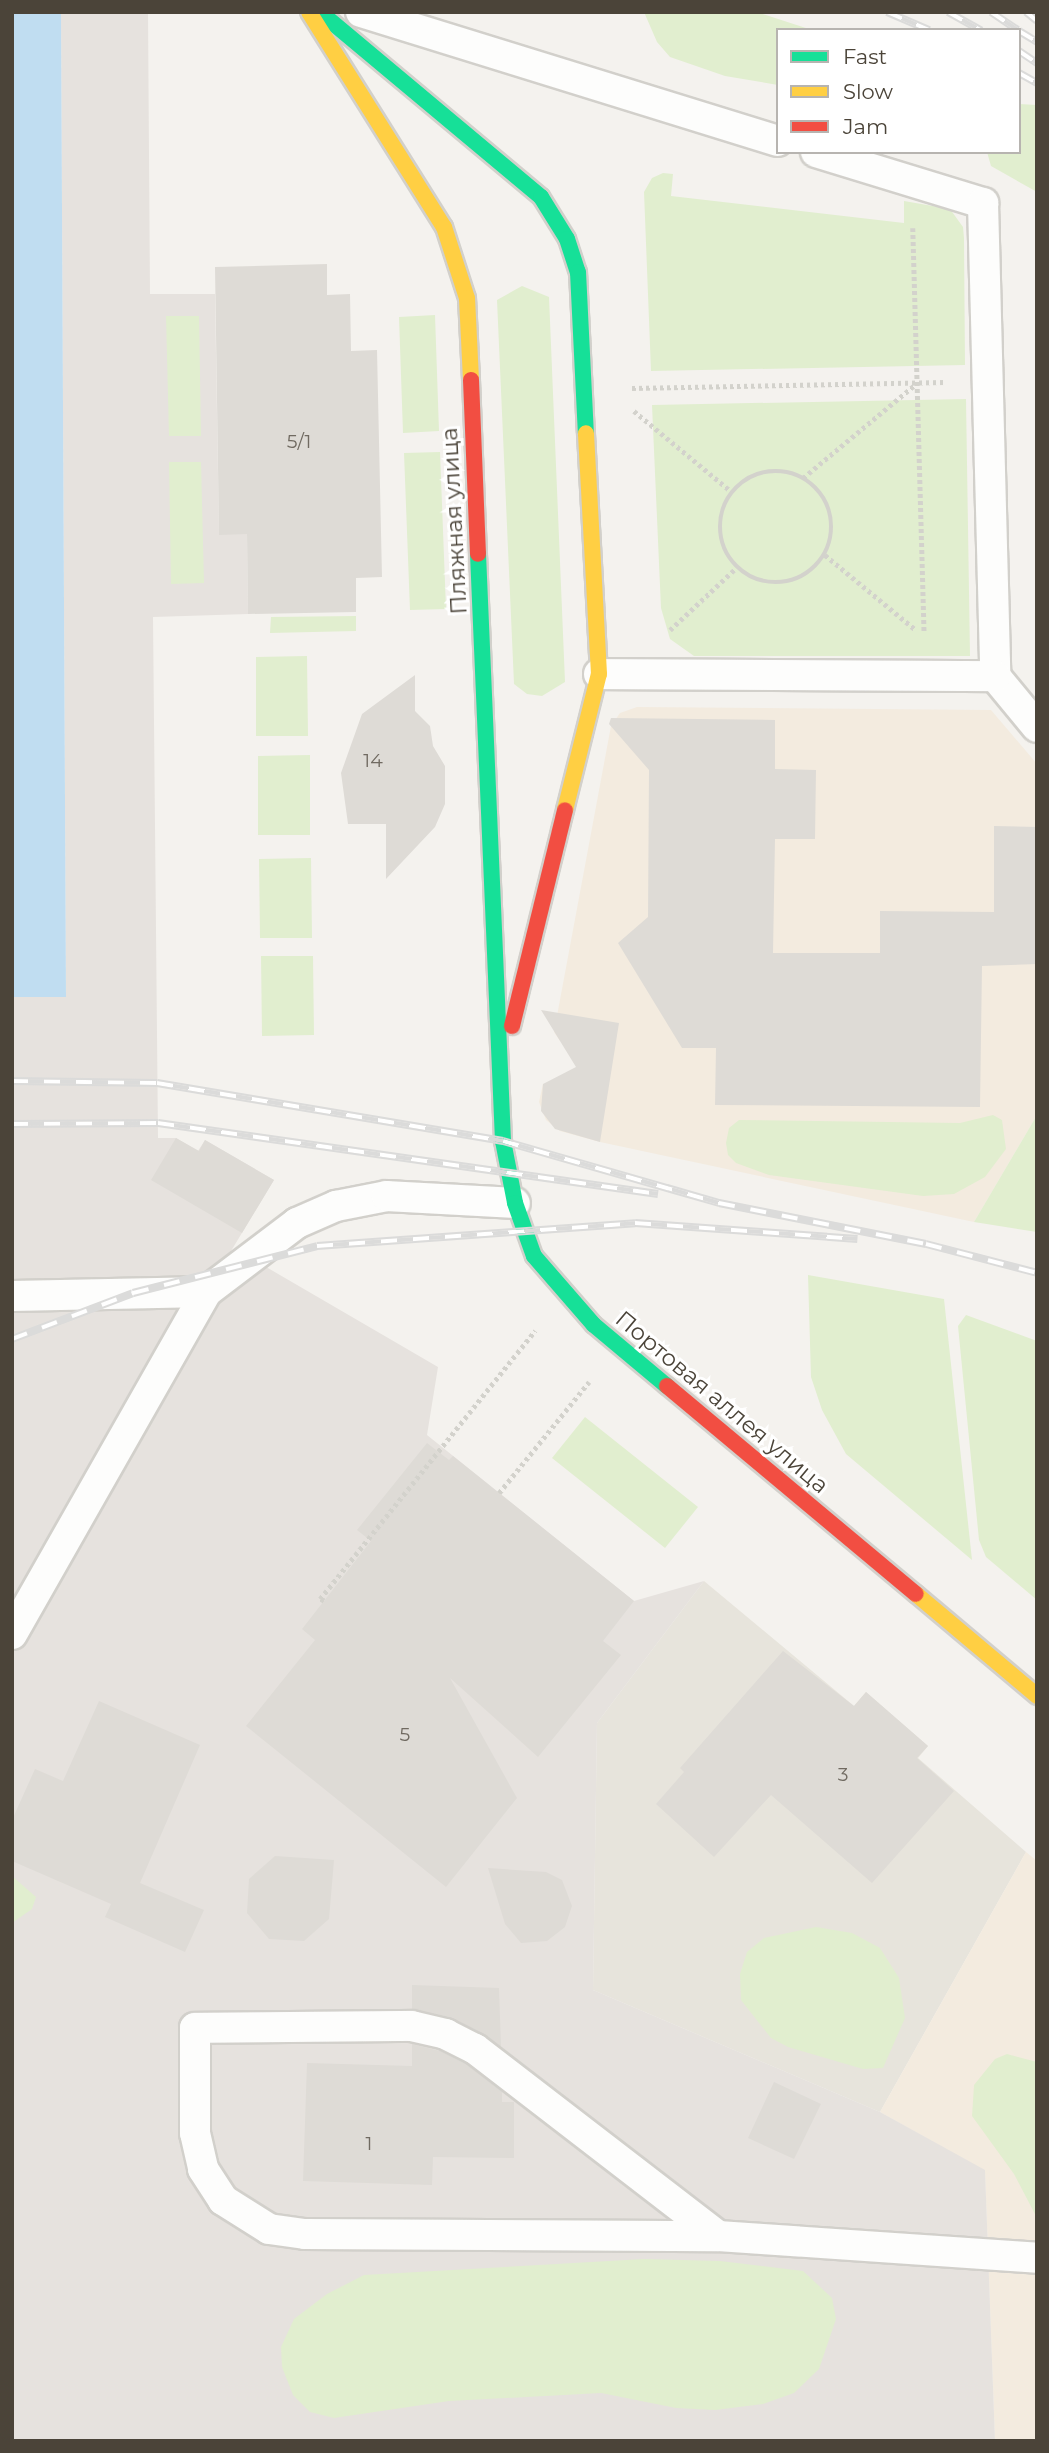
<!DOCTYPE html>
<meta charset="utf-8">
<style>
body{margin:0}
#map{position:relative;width:1049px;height:2453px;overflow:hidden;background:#f4f2ee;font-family:Montserrat,sans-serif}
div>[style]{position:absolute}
.residential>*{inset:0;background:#e7e4dc}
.commercial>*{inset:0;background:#f3ebdf}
.industrial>*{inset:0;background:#e6e2de}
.green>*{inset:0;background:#e1eecf}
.water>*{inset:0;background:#c0ddf1}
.building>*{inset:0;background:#dedbd6}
.path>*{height:4.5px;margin-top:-2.25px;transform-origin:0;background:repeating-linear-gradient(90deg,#d3d2cc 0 3.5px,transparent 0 7px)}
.path>.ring{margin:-2.25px;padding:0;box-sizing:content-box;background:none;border:4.5px solid #d3d2cc;border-radius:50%}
.roads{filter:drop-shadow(2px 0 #d2d0cb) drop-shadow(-2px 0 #d2d0cb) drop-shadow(0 2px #d2d0cb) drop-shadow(0 -2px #d2d0cb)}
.lane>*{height:30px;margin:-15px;padding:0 15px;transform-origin:15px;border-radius:15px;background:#fdfdfc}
.fast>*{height:16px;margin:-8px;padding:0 8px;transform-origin:8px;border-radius:8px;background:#16e098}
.slow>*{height:16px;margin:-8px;padding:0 8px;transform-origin:8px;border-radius:8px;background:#ffcf43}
.jam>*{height:16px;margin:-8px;padding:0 8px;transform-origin:8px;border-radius:8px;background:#f24e42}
.rail>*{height:8px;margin-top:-4px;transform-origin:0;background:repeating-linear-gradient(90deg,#fff 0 16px,#dbdbda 0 32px);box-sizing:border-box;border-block:2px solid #dbdbda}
span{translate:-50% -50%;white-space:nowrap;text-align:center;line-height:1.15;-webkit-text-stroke:6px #fff;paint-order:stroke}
.number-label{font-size:19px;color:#706a61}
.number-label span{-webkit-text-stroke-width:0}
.street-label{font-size:23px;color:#4b4439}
.frame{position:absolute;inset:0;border:14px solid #4b4439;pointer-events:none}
.legend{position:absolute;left:776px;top:28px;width:245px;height:126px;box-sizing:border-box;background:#fff;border:2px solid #b7b4b0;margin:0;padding:9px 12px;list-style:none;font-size:21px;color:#4b4439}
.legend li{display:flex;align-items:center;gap:14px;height:35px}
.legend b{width:35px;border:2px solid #b7b4b0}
</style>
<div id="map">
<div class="residential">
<div style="clip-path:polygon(704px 1581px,854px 1706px,866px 1692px,928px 1746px,918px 1758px,1026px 1852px,880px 2112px,593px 1990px,597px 1723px)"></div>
</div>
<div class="commercial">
<div style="clip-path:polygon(637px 707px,991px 710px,1037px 764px,1037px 1115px,974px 1222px,600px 1142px,560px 1131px,546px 1120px,539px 1102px,543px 1084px,574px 1081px,580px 1044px,560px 1041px,554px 1032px,611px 726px,620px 713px)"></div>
<div style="clip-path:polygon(1026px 1852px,1037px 1861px,1037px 2441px,995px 2441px,985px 2171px,880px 2112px)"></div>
</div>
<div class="industrial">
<div style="clip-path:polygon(61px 12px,148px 12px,150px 294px,215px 294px,219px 534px,247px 534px,248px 614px,153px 617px,158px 1138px,176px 1138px,198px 1151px,205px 1140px,274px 1180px,231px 1251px,253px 1274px,261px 1264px,438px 1367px,427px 1435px,634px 1601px,704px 1581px,597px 1723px,593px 1990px,880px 2112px,985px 2170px,995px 2441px,12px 2441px,12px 997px,66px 997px)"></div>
</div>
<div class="green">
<div style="clip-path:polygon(644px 12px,757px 12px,812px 30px,778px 30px,778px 85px,725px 76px,670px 57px,657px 42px)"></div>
<div style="clip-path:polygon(1019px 104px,1037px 105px,1037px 192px,991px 166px,987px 152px,1019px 152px)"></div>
<div style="clip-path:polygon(663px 173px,673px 174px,671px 196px,904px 223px,904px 201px,950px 209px,963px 227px,964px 238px,965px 365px,651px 371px,644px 192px,652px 178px)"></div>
<div style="clip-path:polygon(522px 286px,549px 297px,565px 682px,542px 696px,527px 694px,514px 684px,497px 300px)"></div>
<div style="clip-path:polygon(435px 315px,439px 431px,403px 433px,399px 317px)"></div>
<div style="clip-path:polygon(166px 316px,199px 316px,201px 436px,169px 436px)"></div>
<div style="clip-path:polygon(966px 399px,970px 656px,694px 656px,670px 639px,661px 608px,652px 405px)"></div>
<div style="clip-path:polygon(440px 452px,446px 609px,410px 610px,404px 453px)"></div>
<div style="clip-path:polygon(169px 462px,201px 462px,204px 583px,171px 584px)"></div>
<div style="clip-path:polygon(356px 616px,356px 631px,270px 633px,271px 617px)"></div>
<div style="clip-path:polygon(307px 656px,308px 736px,256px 736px,256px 657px)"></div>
<div style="clip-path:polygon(310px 755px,310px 835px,258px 835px,258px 756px)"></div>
<div style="clip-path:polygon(311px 858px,312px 938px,260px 938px,259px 859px)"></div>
<div style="clip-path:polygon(261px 956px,313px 956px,314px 1035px,262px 1036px)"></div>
<div style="clip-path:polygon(993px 1115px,1002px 1120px,1006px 1149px,985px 1177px,954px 1194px,923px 1196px,769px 1175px,736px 1163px,728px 1155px,726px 1143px,729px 1128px,739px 1120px,960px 1123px)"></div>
<div style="clip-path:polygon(1037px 1115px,1037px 1232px,974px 1222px)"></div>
<div style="clip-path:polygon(808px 1275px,944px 1299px,972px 1560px,846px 1454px,822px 1410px,811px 1377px)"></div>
<div style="clip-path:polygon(966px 1315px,1037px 1341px,1037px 1600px,986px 1557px,979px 1540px,958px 1326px)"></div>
<div style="clip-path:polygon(585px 1417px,698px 1507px,665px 1548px,552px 1458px)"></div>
<div style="clip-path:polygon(12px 1876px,36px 1897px,32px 1909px,12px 1923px)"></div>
<div style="clip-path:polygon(816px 1927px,852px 1933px,880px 1948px,899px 1978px,905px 2018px,883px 2068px,863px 2069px,788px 2047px,771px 2038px,741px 2000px,740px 1974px,747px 1952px,764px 1938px)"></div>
<div style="clip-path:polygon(1007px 2054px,1037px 2062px,1037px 2218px,1014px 2174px,972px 2116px,974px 2085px,995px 2059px)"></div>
<div style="clip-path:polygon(644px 2259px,720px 2261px,803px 2271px,832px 2298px,836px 2319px,819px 2369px,794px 2393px,763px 2404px,715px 2410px,676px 2408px,601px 2393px,449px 2401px,334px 2418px,310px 2412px,293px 2395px,282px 2367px,281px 2347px,294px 2319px,327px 2294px,364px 2275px)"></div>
</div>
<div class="water">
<div style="clip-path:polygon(12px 12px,61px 12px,66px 997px,12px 997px)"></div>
</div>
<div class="building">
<div style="clip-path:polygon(327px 264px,327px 295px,350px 294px,351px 351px,377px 350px,382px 577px,356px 578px,356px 612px,248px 614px,247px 534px,219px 535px,215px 267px)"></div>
<div style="clip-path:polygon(415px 675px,415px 711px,430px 726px,433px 746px,445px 766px,445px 804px,435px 827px,386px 879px,386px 824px,348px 824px,341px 773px,362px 714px)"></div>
<div style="clip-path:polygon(611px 718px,775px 720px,775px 769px,816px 770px,815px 839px,775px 839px,773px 953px,880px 953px,880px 911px,994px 912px,994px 826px,1037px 827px,1037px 964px,982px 966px,980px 1107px,715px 1105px,716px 1048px,682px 1048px,618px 943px,648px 917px,649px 770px,609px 724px)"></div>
<div style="clip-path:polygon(541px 1010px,619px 1023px,600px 1142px,555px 1129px,541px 1111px,543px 1084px,576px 1067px)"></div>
<div style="clip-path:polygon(176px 1138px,199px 1151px,205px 1140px,274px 1180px,242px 1233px,151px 1180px)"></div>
<div style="clip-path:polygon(427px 1443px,449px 1460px,453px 1456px,634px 1601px,603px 1641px,621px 1655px,538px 1757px,450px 1678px,517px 1798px,446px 1887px,246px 1726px,315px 1640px,302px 1629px,371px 1541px,357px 1530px)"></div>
<div style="clip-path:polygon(783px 1651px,854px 1706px,866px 1692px,928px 1746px,917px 1758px,954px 1791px,872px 1883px,771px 1795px,714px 1857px,656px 1804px,684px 1772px,680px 1768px)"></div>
<div style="clip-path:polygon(99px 1701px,200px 1745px,140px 1883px,204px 1910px,185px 1952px,105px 1917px,111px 1904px,12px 1861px,12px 1820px,35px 1769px,63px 1781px)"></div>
<div style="clip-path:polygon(275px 1856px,334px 1860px,329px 1919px,304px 1941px,269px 1939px,247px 1913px,249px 1879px)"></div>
<div style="clip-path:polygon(488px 1868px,546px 1872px,562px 1880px,572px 1906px,565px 1927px,547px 1941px,521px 1943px,505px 1924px)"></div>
<div style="clip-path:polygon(412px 1985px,499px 1988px,501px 2047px,454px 2018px,412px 2009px)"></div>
<div style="clip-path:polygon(412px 2044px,440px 2051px,466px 2064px,502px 2092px,502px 2102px,514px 2102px,514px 2158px,433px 2157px,432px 2185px,303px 2181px,307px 2063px,412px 2066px)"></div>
<div style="clip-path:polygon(774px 2082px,821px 2104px,794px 2159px,748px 2138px)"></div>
</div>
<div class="path">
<div style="left:913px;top:228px;width:404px;rotate:88.4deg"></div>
<div style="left:632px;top:388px;width:313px;rotate:-1.1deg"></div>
<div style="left:634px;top:411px;width:127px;rotate:39.6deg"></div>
<div class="ring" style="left:720px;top:471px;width:107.5px;height:107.5px"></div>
<div style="left:803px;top:478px;width:147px;rotate:-39.8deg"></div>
<div style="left:825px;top:555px;width:118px;rotate:39.5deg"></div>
<div style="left:670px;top:630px;width:92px;rotate:-43.2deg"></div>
<div style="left:499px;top:1493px;width:143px;rotate:-51deg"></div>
<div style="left:324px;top:1601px;width:4px;rotate:-153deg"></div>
<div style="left:320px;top:1599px;width:344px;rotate:-51.3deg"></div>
</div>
<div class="roads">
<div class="lane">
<div style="left:361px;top:12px;width:436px;rotate:17.2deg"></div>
<div style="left:816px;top:152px;width:175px;rotate:17deg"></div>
<div style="left:983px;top:203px;width:473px;rotate:88.5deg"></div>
<div style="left:995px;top:676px;width:66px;rotate:50.5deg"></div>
<div style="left:599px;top:674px;width:396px;rotate:0.3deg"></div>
<div style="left:12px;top:1296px;width:194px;rotate:-1.2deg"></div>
<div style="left:12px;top:1634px;width:393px;rotate:-60.4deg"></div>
<div style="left:206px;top:1292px;width:114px;rotate:-37.2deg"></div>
<div style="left:297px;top:1223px;width:43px;rotate:-23.6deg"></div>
<div style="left:336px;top:1206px;width:52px;rotate:-11.1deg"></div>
<div style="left:387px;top:1196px;width:128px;rotate:3.1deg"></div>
<div style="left:718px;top:2236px;width:307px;rotate:-142.4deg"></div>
<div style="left:475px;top:2049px;width:33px;rotate:-153deg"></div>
<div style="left:446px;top:2034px;width:35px;rotate:-167deg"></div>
<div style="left:412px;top:2026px;width:217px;rotate:179.5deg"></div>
<div style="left:195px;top:2028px;width:105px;rotate:90deg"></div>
<div style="left:195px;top:2133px;width:37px;rotate:77deg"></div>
<div style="left:203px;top:2169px;width:37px;rotate:57deg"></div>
<div style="left:223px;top:2200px;width:54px;rotate:32.2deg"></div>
<div style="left:269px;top:2229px;width:36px;rotate:8deg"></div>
<div style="left:305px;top:2234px;width:413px;rotate:0.3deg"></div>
<div style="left:718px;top:2236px;width:320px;rotate:3.9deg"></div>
</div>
<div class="fast">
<div style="left:321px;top:13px;width:287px;rotate:39.9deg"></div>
<div style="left:541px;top:197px;width:49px;rotate:58.2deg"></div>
<div style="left:567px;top:239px;width:35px;rotate:72deg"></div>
<div style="left:578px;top:272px;width:161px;rotate:87.2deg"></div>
<div style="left:478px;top:554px;width:588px;rotate:87.56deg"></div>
<div style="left:503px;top:1141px;width:63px;rotate:79deg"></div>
<div style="left:515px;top:1203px;width:56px;rotate:70.3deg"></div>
<div style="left:534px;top:1256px;width:91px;rotate:49deg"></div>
<div style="left:594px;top:1325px;width:95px;rotate:39.9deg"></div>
</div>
<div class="slow">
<div style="left:309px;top:12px;width:254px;rotate:57.9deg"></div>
<div style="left:444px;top:227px;width:75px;rotate:72.1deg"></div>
<div style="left:467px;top:298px;width:82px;rotate:87.2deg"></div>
<div style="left:565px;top:810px;width:140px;rotate:-76deg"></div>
<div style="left:599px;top:674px;width:241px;rotate:-93.1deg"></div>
<div style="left:916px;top:1594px;width:158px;rotate:40.1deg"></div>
</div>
<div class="jam">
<div style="left:471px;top:380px;width:174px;rotate:87.7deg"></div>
<div style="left:512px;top:1026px;width:222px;rotate:-76.2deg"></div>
<div style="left:667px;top:1386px;width:324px;rotate:39.9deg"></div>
</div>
</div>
<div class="rail">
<div style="left:887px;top:12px;width:46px;rotate:23.2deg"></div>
<div style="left:948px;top:12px;width:38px;rotate:29deg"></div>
<div style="left:991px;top:12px;width:32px;rotate:34deg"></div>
<div style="left:1026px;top:12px;width:14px;rotate:39deg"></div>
<div style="left:1019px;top:31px;width:21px;rotate:31deg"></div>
<div style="left:1019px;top:51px;width:22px;rotate:34deg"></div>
<div style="left:1019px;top:73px;width:21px;rotate:29deg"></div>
<div style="left:12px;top:1081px;width:145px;rotate:0.8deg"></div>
<div style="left:157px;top:1083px;width:351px;rotate:9.5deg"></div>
<div style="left:503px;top:1141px;width:225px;rotate:16deg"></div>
<div style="left:719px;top:1203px;width:211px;rotate:11.2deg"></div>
<div style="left:926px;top:1244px;width:115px;rotate:14.6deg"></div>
<div style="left:12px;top:1124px;width:146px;rotate:-0.4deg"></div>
<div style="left:158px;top:1123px;width:505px;rotate:8.08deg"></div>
<div style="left:12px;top:1339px;width:129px;rotate:-20.8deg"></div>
<div style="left:133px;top:1293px;width:190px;rotate:-14.3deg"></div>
<div style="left:317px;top:1246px;width:319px;rotate:-4.1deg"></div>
<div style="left:635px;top:1223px;width:223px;rotate:4.1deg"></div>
</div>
<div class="number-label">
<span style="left:299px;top:442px">5/1</span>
<span style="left:373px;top:761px">14</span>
<span style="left:405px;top:1735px">5</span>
<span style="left:843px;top:1775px">3</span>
<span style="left:369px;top:2144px">1</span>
</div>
<div class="street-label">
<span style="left:454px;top:521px;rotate:-93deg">Пляжная улица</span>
<span style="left:722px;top:1402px;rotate:40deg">Портовая аллея улица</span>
</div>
<div class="frame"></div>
<ul class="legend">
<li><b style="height:9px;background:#16e098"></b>Fast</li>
<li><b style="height:9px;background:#ffcf43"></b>Slow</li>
<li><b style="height:9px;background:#f24e42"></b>Jam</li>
</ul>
</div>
